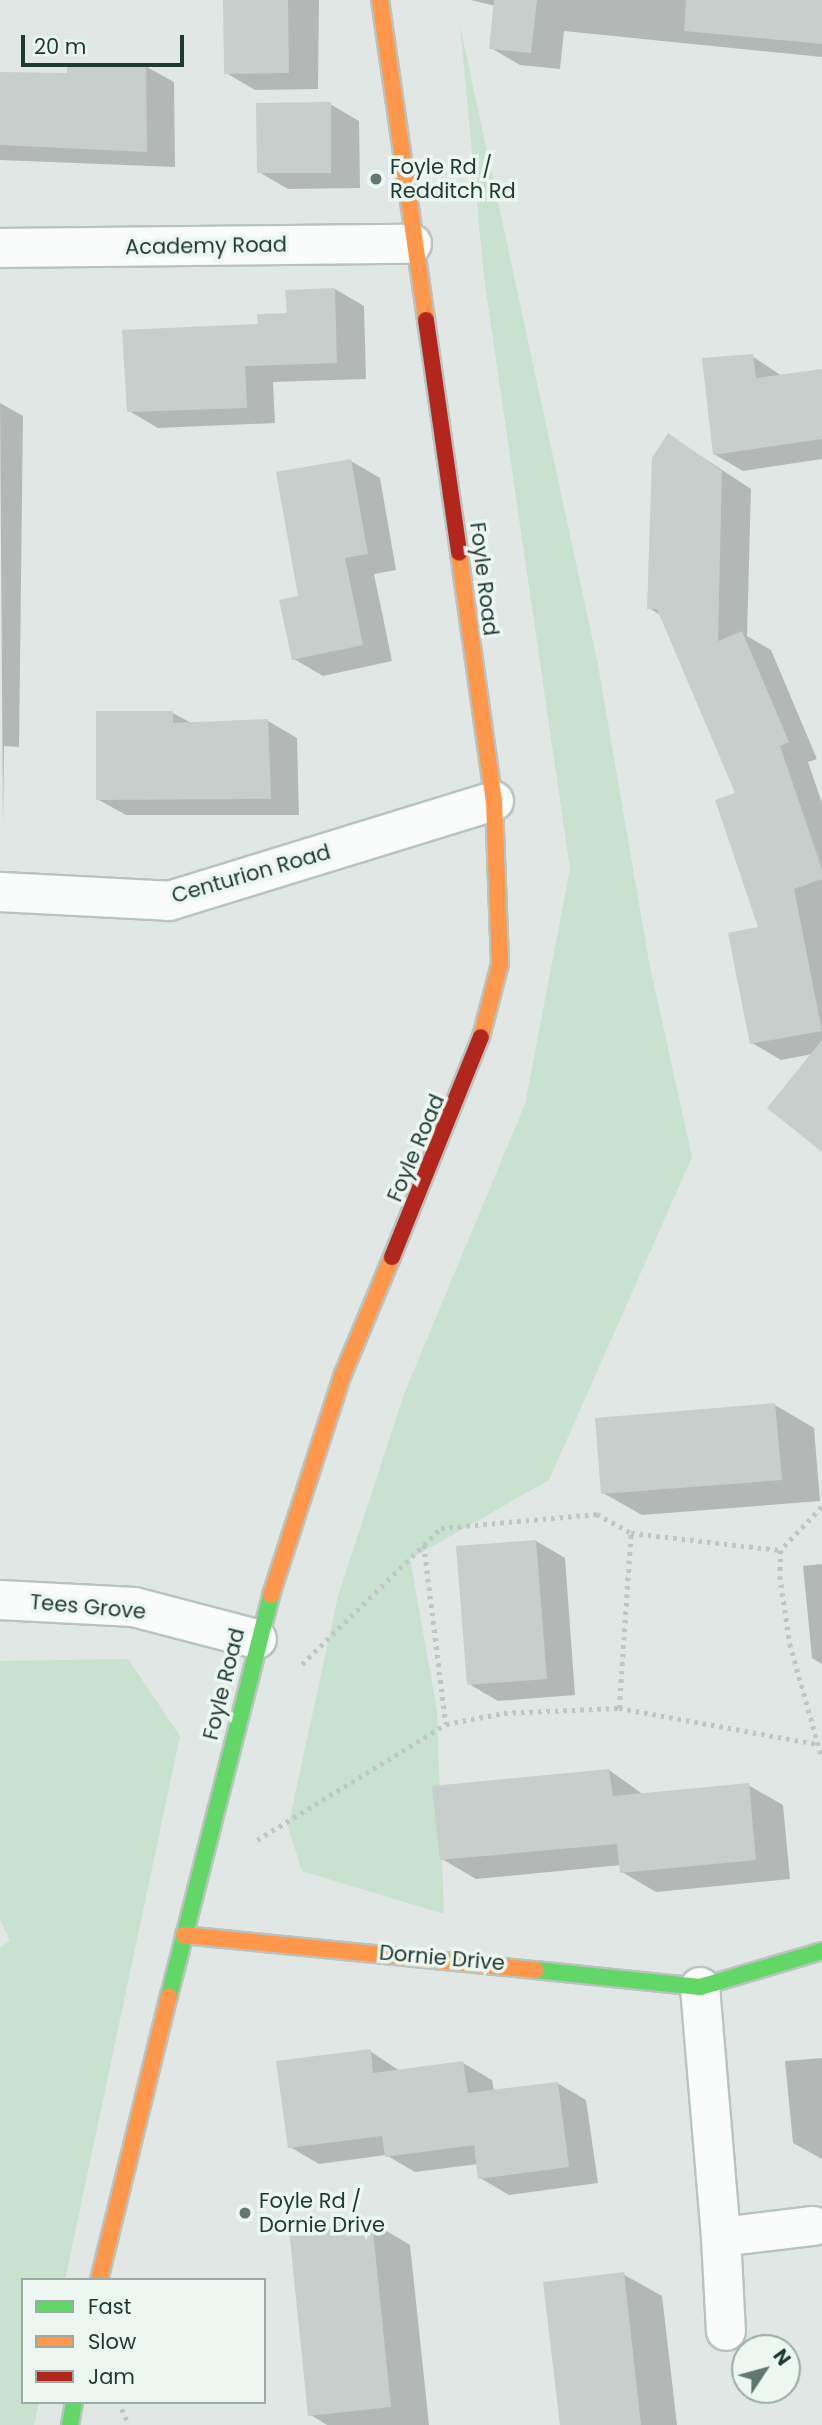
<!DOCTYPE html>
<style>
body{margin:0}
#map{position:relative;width:822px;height:2425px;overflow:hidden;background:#e0e7e4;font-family:Poppins,sans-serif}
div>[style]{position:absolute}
.green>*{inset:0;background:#c8e2cf}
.shadow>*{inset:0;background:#0003}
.building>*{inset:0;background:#c7cecb}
.path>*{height:4.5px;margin-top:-2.25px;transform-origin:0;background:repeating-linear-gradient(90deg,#bec7c5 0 3.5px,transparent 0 8.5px)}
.roads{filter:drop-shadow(2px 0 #b9c4bf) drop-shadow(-2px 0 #b9c4bf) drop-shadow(0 2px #b9c4bf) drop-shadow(0 -2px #b9c4bf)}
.street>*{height:38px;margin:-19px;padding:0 19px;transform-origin:19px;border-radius:19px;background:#fafbfb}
.fast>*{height:16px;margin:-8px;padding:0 8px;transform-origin:8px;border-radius:8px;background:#63d668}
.slow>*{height:16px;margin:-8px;padding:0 8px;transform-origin:8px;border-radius:8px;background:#ff974d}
.jam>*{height:16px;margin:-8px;padding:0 8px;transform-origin:8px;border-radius:8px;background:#b3261e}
.dots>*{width:19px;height:19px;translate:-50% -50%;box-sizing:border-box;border:4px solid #edf7f2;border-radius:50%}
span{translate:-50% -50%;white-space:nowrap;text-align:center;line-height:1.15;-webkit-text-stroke:7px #edf7f2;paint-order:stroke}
.poi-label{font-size:21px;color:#1e3a32}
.left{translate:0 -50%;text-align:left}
.street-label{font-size:21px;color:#1e3a32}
.legend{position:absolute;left:21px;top:2278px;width:245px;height:126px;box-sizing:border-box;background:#edf7f2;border:2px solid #9aaba5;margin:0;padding:9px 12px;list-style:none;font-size:21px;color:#1e3a32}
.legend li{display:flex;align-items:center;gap:14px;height:35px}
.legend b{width:35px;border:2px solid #9aaba5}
.north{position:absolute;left:731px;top:2334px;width:70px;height:70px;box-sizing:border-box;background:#edf7f2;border:2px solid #9aaba5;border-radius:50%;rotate:54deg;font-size:19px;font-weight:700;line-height:28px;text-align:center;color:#1e3a32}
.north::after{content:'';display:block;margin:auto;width:24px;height:32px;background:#627770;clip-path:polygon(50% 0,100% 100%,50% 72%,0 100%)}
.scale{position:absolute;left:21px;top:35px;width:163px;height:32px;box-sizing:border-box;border:4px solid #1e3a32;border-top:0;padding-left:9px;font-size:21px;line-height:24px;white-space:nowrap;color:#1e3a32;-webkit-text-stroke:5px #edf7f2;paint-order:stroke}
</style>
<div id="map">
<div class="green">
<div style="clip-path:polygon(460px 26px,598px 665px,649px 962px,692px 1157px,549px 1480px,410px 1559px,437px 1710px,444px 1914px,302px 1871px,288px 1827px,338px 1596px,404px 1394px,525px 1104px,570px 869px,484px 277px)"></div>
<div style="clip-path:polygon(128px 1659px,180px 1736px,65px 2280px,23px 2280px,23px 2402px,39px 2402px,34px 2425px,0 2425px,0 1947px,10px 1941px,0 1919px,0 1661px)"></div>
</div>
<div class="shadow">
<div style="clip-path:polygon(224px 0,319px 0,318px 89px,255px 90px,226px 73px)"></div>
<div style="clip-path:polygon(471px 0,822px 0,822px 57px,564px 31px,560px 69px,520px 65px,491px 48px,495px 6px)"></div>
<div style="clip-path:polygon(145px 66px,174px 82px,175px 167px,0 160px,0 74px,69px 75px)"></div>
<div style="clip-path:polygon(330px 104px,359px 121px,360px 188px,288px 189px,259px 172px)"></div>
<div style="clip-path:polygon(335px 289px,364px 306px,366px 379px,273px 382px,275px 423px,158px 428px,129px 411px,259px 326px)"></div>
<div style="clip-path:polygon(752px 356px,782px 376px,822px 371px,822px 459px,743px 471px,714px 454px)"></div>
<div style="clip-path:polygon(0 403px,23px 416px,19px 747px,4px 746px,3px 827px)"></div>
<div style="clip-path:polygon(669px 435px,751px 489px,747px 636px,771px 650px,817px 759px,808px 762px,822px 803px,822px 1149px,813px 1054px,781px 1060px,752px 1043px,760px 928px,738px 794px,662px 616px,649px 608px)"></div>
<div style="clip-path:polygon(351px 461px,380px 478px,396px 570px,374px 574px,392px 661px,323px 676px,294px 659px,300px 598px)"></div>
<div style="clip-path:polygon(98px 713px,173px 713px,193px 724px,268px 721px,297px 738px,299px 815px,126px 815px,97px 799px)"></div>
<div style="clip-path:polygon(775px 1405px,814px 1428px,820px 1501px,642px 1515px,603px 1493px)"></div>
<div style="clip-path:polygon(536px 1541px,565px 1558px,575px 1695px,498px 1701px,469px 1684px)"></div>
<div style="clip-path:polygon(822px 1564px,822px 1664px,812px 1658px,803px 1566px)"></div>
<div style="clip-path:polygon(609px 1770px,644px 1795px,748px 1785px,783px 1805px,790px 1879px,656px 1892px,622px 1872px,621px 1865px,476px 1879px,442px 1859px)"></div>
<div style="clip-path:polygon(370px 2051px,400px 2071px,463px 2063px,492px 2080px,494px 2092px,557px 2083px,586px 2100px,598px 2183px,509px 2195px,480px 2178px,478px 2164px,415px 2172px,386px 2155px,319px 2164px,290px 2147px)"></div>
<div style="clip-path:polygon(822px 2058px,822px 2159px,793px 2143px,785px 2061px)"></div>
<div style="clip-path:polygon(372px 2222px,410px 2245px,429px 2425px,327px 2425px,309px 2414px)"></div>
<div style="clip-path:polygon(623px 2274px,662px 2296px,677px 2425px,561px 2425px)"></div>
</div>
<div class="building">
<div style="clip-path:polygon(223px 0,288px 0,289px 73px,224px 74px)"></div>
<div style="clip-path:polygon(494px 0,537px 0,531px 53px,489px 49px)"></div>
<div style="clip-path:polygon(686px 0,822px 0,822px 44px,684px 31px)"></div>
<div style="clip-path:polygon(146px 64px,147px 152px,0 145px,0 72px,67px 73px,67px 65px)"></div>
<div style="clip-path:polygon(331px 102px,331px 173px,257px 173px,256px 103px)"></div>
<div style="clip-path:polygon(335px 288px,337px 363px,245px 366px,247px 408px,127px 412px,122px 330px,258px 324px,257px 314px,287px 313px,285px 290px)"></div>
<div style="clip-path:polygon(753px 354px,756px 378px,822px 369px,822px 439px,713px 455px,702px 358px)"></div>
<div style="clip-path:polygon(668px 433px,722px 471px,718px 641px,742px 631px,789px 742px,780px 746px,822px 869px,822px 879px,794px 889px,822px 1031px,750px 1044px,728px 933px,758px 927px,715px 800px,735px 793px,657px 609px,647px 609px,652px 458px)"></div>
<div style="clip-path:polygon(351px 459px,368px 554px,345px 558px,363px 645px,292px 660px,279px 600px,298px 596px,276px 472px)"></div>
<div style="clip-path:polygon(96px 711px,173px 711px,173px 723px,268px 719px,271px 799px,96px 800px)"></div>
<div style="clip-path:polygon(822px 1040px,822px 1152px,767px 1108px)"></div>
<div style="clip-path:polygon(775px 1403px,782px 1480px,601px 1494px,595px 1418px)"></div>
<div style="clip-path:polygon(536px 1540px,547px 1679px,467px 1685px,456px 1546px)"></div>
<div style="clip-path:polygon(609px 1769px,613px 1796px,749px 1783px,756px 1860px,620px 1873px,617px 1844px,440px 1860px,432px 1786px)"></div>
<div style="clip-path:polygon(371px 2049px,373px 2073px,463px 2061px,468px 2093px,558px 2082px,569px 2167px,478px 2179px,474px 2145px,385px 2157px,382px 2136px,288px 2148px,276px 2061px)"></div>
<div style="clip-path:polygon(372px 2221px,391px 2407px,308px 2416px,289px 2229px)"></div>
<div style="clip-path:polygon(624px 2272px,641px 2425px,560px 2425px,543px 2282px)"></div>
</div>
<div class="path">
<div style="left:822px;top:1507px;width:59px;rotate:133.6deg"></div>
<div style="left:781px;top:1550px;width:26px;rotate:92deg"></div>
<div style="left:780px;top:1576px;width:69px;rotate:81.6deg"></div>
<div style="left:790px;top:1644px;width:118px;rotate:74.3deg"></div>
<div style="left:424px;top:1545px;width:180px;rotate:83deg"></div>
<div style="left:302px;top:1664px;width:194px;rotate:-44.4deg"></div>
<div style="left:441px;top:1528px;width:157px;rotate:-5.1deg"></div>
<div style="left:597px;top:1514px;width:39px;rotate:29deg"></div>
<div style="left:631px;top:1533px;width:151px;rotate:6.5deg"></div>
<div style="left:619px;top:1708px;width:175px;rotate:-86.1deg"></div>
<div style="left:257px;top:1840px;width:222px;rotate:-31.5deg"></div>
<div style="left:446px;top:1724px;width:59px;rotate:-10.7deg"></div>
<div style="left:504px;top:1713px;width:115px;rotate:-2.5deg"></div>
<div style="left:619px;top:1708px;width:202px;rotate:10.3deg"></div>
<div style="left:122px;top:2409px;width:17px;rotate:66deg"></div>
</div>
<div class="roads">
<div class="street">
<div style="left:0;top:248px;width:412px;rotate:-0.6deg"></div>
<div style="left:0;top:892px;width:169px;rotate:3deg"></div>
<div style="left:169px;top:901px;width:340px;rotate:-17.1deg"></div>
<div style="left:0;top:1600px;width:134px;rotate:3deg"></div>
<div style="left:134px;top:1607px;width:127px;rotate:14.6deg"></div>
<div style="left:700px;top:1987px;width:251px;rotate:85.2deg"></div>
<div style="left:721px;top:2237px;width:93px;rotate:-6.8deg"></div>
<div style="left:721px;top:2237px;width:94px;rotate:87deg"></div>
</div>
<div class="fast">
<div style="left:535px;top:1970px;width:166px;rotate:5.9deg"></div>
<div style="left:700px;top:1987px;width:127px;rotate:-16.4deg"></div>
<div style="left:169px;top:1996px;width:414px;rotate:-75.7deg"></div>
<div style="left:70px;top:2425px;width:23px;rotate:-80deg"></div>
</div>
<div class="slow">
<div style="left:380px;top:0;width:323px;rotate:81.8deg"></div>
<div style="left:459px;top:553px;width:250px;rotate:82deg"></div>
<div style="left:494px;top:801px;width:163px;rotate:87.9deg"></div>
<div style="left:500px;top:964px;width:75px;rotate:104.6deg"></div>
<div style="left:271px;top:1595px;width:232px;rotate:-72deg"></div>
<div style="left:343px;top:1374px;width:127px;rotate:-67.3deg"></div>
<div style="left:184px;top:1935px;width:353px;rotate:5.7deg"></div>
<div style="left:99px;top:2280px;width:292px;rotate:-76.2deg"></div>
</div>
<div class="jam">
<div style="left:426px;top:320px;width:235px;rotate:81.9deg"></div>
<div style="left:392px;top:1257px;width:237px;rotate:-68deg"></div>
</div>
</div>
<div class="dots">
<div style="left:376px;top:179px;background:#627770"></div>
<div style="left:245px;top:2213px;background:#627770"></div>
</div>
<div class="poi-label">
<span class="left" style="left:390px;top:179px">Foyle Rd /<br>Redditch Rd</span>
<span class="left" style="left:259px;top:2213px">Foyle Rd /<br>Dornie Drive</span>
</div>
<div class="street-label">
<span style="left:206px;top:246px;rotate:-1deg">Academy Road</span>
<span style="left:484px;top:579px;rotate:83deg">Foyle Road</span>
<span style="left:251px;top:874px;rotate:-16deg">Centurion Road</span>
<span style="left:416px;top:1148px;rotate:-67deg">Foyle Road</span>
<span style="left:88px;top:1607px;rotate:5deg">Tees Grove</span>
<span style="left:224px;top:1684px;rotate:-76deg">Foyle Road</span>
<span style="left:442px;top:1958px;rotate:5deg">Dornie Drive</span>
</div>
<ul class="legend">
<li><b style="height:9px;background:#63d668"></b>Fast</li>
<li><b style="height:9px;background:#ff974d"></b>Slow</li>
<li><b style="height:9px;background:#b3261e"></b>Jam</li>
</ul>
<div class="north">N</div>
<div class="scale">20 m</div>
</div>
